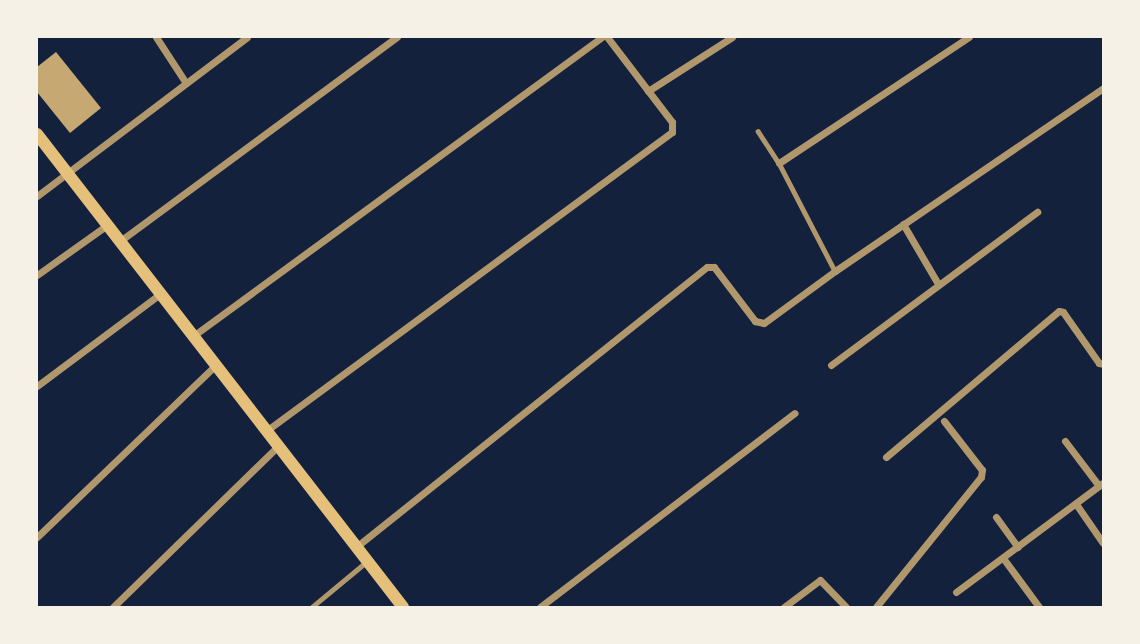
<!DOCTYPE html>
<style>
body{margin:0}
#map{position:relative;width:1140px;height:644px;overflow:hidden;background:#14213d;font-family:Manrope,sans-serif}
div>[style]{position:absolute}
.building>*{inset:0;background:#c6a872}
.service>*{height:4.5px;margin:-2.25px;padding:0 2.25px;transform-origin:2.25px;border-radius:2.25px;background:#b1986c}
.minor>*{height:7px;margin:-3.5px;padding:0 3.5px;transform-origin:3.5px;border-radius:3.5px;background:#b1986c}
.secondary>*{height:12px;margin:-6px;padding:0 6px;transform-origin:6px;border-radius:6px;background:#e5c07b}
span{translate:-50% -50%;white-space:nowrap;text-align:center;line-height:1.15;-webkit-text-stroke:7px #f6f1e7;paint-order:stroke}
.frame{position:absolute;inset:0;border:38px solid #f6f1e7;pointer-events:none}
</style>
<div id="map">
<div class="building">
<div style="clip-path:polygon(56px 52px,101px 108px,70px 133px,37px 92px,37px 67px)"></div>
</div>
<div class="service">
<div style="left:758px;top:131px;width:38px;rotate:57deg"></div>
<div style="left:779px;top:163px;width:122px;rotate:62.6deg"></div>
<div style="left:312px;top:607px;width:69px;rotate:-39.7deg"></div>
</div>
<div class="minor">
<div style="left:156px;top:37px;width:55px;rotate:56.9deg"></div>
<div style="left:648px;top:91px;width:100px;rotate:-32.7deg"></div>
<div style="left:779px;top:163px;width:228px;rotate:-33.6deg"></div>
<div style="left:37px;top:196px;width:263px;rotate:-37.1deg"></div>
<div style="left:903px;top:224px;width:69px;rotate:59.7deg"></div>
<div style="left:120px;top:241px;width:344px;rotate:-36.4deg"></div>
<div style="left:37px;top:275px;width:86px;rotate:-35.5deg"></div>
<div style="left:193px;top:336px;width:507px;rotate:-36.17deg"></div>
<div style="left:831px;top:365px;width:257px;rotate:-36.6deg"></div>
<div style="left:37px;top:386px;width:154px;rotate:-36.8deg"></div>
<div style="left:266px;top:431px;width:504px;rotate:-36.37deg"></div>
<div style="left:672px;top:132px;width:10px;rotate:-90deg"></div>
<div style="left:672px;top:122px;width:107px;rotate:-127.4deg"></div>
<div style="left:1065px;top:441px;width:56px;rotate:52.9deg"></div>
<div style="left:886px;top:457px;width:226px;rotate:-40.2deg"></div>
<div style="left:1059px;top:311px;width:4px;rotate:14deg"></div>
<div style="left:1063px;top:312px;width:62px;rotate:54.8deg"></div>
<div style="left:1099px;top:363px;width:4px;rotate:14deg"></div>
<div style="left:1076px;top:504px;width:47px;rotate:55.3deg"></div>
<div style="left:996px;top:517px;width:37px;rotate:54deg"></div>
<div style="left:37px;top:537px;width:248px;rotate:-43.9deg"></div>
<div style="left:356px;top:547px;width:449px;rotate:-38.6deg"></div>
<div style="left:707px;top:267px;width:7px"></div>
<div style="left:714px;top:267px;width:68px;rotate:52.8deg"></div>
<div style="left:755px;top:321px;width:9px;rotate:13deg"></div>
<div style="left:764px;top:323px;width:88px;rotate:-36.2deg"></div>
<div style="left:835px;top:271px;width:325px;rotate:-34.3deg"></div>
<div style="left:1003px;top:558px;width:61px;rotate:53.7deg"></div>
<div style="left:956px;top:592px;width:183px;rotate:-36.6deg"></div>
<div style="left:113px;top:607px;width:231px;rotate:-44.3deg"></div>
<div style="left:540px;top:607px;width:320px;rotate:-37.3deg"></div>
<div style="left:784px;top:607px;width:45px;rotate:-36.9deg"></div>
<div style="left:820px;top:580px;width:37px;rotate:46deg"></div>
<div style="left:876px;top:607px;width:167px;rotate:-51.1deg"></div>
<div style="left:981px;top:477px;width:7px;rotate:-82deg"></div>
<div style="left:982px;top:470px;width:62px;rotate:-127.8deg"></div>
</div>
<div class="secondary">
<div style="left:37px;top:134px;width:598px;rotate:52.27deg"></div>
</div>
<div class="frame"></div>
</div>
